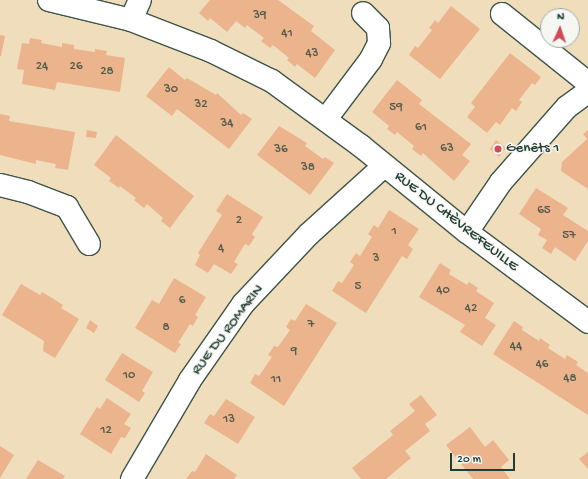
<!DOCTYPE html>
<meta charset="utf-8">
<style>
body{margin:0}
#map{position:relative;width:588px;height:479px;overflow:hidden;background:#f0ddbc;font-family:"Gochi Hand",sans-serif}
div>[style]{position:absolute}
.building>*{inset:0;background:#ebb48d}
.roads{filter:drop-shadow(1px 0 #3e5548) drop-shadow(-1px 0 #3e5548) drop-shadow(0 1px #3e5548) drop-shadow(0 -1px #3e5548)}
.minor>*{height:22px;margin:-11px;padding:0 11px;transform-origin:11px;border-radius:11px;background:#fff}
.dots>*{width:11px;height:11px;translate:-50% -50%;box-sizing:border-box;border:2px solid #f6f6f2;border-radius:50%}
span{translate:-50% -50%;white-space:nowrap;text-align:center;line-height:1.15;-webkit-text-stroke:3px #f6f6f2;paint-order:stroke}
.number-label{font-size:13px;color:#525b4a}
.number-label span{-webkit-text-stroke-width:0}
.poi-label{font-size:15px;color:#1f3d34}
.left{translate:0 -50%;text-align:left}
.street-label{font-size:15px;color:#1f3d34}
.north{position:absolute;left:540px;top:8px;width:40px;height:40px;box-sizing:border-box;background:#f6f6f2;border:1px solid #a0aca6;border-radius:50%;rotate:3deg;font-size:11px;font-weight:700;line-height:16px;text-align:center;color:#1f3d34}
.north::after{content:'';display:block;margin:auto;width:14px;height:18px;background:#d1495b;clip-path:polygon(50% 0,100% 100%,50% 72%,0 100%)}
.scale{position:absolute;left:450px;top:453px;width:65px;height:18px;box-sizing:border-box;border:2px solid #1f3d34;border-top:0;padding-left:5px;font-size:12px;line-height:14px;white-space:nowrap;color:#1f3d34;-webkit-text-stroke:3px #f6f6f2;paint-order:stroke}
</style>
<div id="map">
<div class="building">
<div style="clip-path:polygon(210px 0,278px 0,314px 26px,311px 31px,335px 50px,315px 78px,297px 64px,295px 67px,287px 60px,289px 58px,273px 45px,270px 48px,261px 41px,264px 38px,247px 25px,245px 28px,236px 21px,227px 32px,210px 18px,208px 21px,199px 13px)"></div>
<div style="clip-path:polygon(451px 6px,480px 29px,440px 79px,409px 55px,415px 46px,418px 48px,432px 30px,429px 28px,435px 20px,438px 23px)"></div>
<div style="clip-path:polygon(0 35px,5px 36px,1px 56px,0 56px)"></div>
<div style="clip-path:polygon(30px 38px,42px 40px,41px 43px,62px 47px,62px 43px,74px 45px,74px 49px,95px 52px,95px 49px,107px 51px,106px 55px,125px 58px,120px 92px,57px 82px,55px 90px,22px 84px,24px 70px,17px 69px,18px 63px,22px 43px,29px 44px)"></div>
<div style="clip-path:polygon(510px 53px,541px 77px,535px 85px,532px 83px,519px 100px,522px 102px,516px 111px,512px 108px,500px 125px,496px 122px,487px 133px,467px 117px,475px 107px,471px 103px)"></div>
<div style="clip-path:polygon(169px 67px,185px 80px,187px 78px,216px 95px,217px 93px,241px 115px,243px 113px,252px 119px,229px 149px,177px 109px,172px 116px,146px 96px)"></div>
<div style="clip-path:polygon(397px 80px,422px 100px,419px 104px,471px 144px,462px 155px,470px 161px,454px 181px,423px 153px,421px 156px,412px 149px,414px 146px,397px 132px,395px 135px,387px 129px,389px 126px,372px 112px)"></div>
<div style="clip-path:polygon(0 114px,10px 116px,9px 121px,75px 132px,68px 170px,55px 168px,56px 164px,36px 160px,36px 164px,0 155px)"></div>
<div style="clip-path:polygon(279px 126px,307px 143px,305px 146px,323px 159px,325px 157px,334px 163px,310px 195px,257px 155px)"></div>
<div style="clip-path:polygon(87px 130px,97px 132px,96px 138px,86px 137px)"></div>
<div style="clip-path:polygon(588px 130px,588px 189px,561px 171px,562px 162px,587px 139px,583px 134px)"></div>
<div style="clip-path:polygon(116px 135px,194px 196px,170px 228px,161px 221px,163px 218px,147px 204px,144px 208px,134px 200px,136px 198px,120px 186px,119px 188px,109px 181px,111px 178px,94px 165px)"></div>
<div style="clip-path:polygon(496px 140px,506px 148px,499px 157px,490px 149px)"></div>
<div style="clip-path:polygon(536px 188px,568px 208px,563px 215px,588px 231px,588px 241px,575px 261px,555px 247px,551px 254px,542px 248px,547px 240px,538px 235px,541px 229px,519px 214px)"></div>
<div style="clip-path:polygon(227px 194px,263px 217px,252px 234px,255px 237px,249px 246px,245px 244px,234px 262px,238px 264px,231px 274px,214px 264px,208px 273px,195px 265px,200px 255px,198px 253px,222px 215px,216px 211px)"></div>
<div style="clip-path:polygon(389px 210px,419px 229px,408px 245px,413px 249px,407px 259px,402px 256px,366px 313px,332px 291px,338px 281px,342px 283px,354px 265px,350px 262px,356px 253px,360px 256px,372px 237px,368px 234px,374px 225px,378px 228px)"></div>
<div style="clip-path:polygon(440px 263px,451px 270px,449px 274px,467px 285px,469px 282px,478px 288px,476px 291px,494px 303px,485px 318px,496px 325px,482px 346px,460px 332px,465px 325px,419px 297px)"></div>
<div style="clip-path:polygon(174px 278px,206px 297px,195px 315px,198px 317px,193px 326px,190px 324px,178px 343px,181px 344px,175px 353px,135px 328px,152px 300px,159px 304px)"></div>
<div style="clip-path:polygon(21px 284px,40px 295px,42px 292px,52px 298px,63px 305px,61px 308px,79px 319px,55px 358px,43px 351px,44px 341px,2px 315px)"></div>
<div style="clip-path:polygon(306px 304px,337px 323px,284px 406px,250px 383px,255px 374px,259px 376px,272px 357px,268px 355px,274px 346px,278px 347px,290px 330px,286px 327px,291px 319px,295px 321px)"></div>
<div style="clip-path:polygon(90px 320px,98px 326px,94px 333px,86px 328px)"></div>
<div style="clip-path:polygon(514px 321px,523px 327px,522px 330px,539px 341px,540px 338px,550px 345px,548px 348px,565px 359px,567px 355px,578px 362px,576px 365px,588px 373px,588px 415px,493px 354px)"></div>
<div style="clip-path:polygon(122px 353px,153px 372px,142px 391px,145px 393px,139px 402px,105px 380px)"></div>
<div style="clip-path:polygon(421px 395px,437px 415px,425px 424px,430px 431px,405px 451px,411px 458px,386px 479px,361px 479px,352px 468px,393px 435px,390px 431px,415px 411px,409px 404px)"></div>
<div style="clip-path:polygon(107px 398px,131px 414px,124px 424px,131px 428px,125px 438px,121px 437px,111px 454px,80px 434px,97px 407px,100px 409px)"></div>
<div style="clip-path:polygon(226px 399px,255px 417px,238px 444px,204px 423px,210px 414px,214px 416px)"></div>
<div style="clip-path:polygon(470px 427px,485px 447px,493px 440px,509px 460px,501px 467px,510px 479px,473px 479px,446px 445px)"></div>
<div style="clip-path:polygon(0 446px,14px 455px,0 478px)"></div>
<div style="clip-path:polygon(588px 452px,588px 469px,579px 459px)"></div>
<div style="clip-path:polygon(206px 454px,237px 475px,234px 479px,186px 479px,192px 471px,195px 472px)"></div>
<div style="clip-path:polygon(38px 460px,65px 476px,63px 479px,26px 479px)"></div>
</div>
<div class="roads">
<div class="minor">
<div style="left:49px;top:0;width:84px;rotate:13.7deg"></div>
<div style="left:131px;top:20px;width:86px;rotate:21.2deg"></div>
<div style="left:211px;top:51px;width:68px;rotate:26.2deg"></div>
<div style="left:272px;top:81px;width:110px;rotate:36.1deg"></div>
<div style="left:361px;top:146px;width:136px;rotate:39.1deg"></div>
<div style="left:467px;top:232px;width:151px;rotate:36.6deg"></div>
<div style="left:502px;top:14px;width:110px;rotate:38.7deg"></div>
<div style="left:131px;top:20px;width:22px;rotate:-66deg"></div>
<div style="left:326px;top:119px;width:75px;rotate:-53.1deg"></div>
<div style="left:371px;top:59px;width:18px;rotate:-63deg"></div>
<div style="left:379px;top:43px;width:15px;rotate:-94deg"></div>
<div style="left:378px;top:28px;width:21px;rotate:-135deg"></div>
<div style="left:0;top:185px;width:29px;rotate:14deg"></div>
<div style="left:28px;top:192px;width:42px;rotate:21deg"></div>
<div style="left:67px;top:207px;width:43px;rotate:59.3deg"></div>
<div style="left:467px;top:232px;width:60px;rotate:-55.8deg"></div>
<div style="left:501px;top:182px;width:100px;rotate:-48.7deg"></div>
<div style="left:567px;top:107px;width:26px;rotate:-36deg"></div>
<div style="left:132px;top:479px;width:115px;rotate:-59.6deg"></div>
<div style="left:190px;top:380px;width:93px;rotate:-55.1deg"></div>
<div style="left:243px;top:304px;width:96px;rotate:-46.7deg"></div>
<div style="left:309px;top:234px;width:101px;rotate:-42.2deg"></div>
</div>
</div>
<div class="dots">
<div style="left:498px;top:149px;background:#d1495b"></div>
</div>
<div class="number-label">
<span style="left:260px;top:16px">39</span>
<span style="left:287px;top:34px">41</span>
<span style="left:312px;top:54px">43</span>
<span style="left:42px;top:67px">24</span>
<span style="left:76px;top:67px">26</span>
<span style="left:107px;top:72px">28</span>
<span style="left:171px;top:90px">30</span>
<span style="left:201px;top:105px">32</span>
<span style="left:396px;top:108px">59</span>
<span style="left:227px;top:124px">34</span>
<span style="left:421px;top:128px">61</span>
<span style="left:447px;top:149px">63</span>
<span style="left:281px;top:150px">36</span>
<span style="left:308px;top:168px">38</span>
<span style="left:544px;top:211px">65</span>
<span style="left:239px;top:221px">2</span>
<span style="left:394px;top:232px">1</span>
<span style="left:569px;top:236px">57</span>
<span style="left:221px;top:249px">4</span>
<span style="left:376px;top:259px">3</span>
<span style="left:358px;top:287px">5</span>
<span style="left:443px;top:291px">40</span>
<span style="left:182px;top:301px">6</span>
<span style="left:471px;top:309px">42</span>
<span style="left:311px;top:325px">7</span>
<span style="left:166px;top:328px">8</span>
<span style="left:516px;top:347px">44</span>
<span style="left:294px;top:352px">9</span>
<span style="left:542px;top:365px">46</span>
<span style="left:129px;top:376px">10</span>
<span style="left:570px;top:379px">48</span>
<span style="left:276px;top:380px">11</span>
<span style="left:229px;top:420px">13</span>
<span style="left:106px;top:431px">12</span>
</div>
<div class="poi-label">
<span class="left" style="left:506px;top:149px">Genêts 1</span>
</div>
<div class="street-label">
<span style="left:456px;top:222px;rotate:38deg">RUE DU CHÈVREFEUILLE</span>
<span style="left:228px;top:330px;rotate:-53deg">RUE DU ROMARIN</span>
</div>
<div class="north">N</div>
<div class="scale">20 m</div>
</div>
